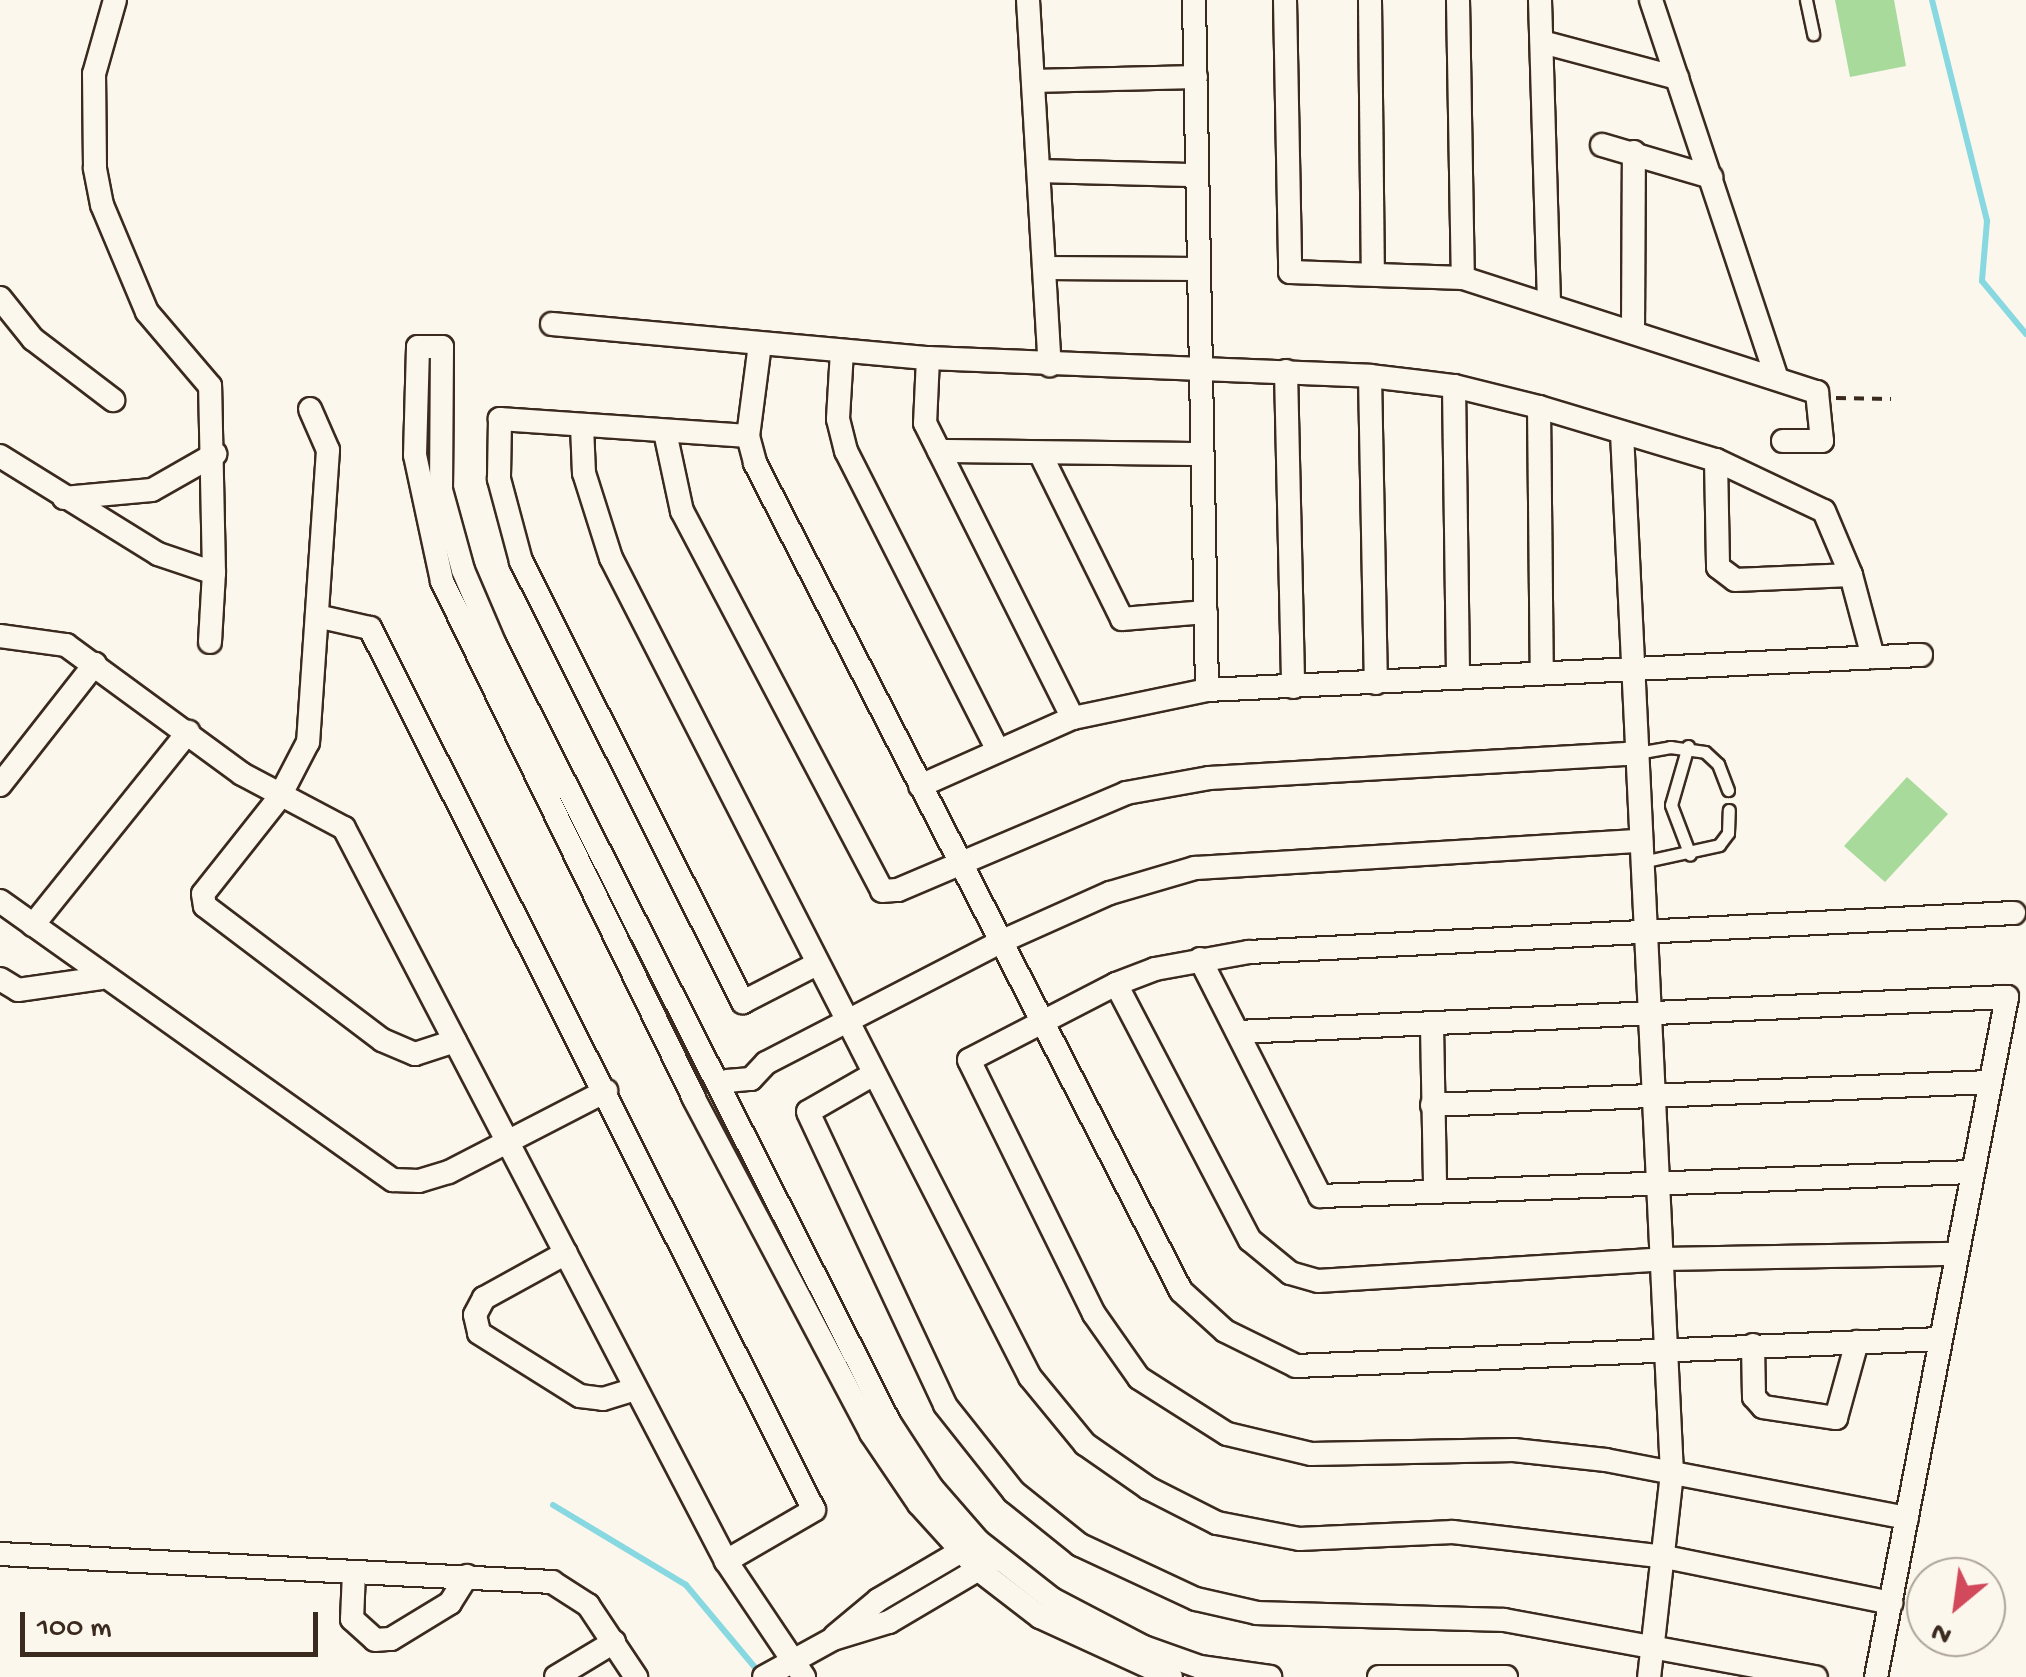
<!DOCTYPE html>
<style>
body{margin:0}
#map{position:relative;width:2026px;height:1677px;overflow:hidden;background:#fbf7ec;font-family:"Gochi Hand",sans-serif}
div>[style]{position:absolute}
.green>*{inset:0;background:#a7da9b}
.stream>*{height:6px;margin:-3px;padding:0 3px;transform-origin:3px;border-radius:3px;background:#87d8e0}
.path>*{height:4px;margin-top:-2px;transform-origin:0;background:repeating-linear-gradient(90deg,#3b2a1e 0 10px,transparent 0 18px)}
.roads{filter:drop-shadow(2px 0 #3b2a1e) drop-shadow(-2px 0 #3b2a1e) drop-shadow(0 2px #3b2a1e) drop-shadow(0 -2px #3b2a1e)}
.lane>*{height:11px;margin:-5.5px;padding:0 5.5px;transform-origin:5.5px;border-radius:5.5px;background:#fbf7ec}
.street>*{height:22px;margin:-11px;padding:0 11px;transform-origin:11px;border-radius:11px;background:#fbf7ec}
span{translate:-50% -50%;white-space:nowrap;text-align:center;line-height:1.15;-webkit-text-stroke:9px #fbf7ec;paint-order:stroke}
.north{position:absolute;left:1906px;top:1557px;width:100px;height:100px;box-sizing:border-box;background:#fbf7ec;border:2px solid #aea59a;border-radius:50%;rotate:209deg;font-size:28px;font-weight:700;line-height:40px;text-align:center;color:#3b2a1e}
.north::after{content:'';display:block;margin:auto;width:35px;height:45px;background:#d1495b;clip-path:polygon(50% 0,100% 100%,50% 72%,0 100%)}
.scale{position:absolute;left:20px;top:1612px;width:298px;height:45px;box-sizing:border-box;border:5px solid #3b2a1e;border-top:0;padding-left:12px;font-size:30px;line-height:35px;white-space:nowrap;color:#3b2a1e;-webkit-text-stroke:8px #fbf7ec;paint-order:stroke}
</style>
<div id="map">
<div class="green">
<div style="clip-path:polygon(1835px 0,1894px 0,1906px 66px,1850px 77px)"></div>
<div style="clip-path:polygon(1907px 777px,1948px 814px,1885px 882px,1844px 846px)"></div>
</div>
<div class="stream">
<div style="left:1932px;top:0;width:228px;rotate:76deg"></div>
<div style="left:1987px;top:221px;width:60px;rotate:94.8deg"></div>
<div style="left:1982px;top:281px;width:69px;rotate:50.3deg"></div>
<div style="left:553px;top:1505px;width:155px;rotate:31deg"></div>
<div style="left:686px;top:1585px;width:119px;rotate:50.1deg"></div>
</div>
<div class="path">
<div style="left:1836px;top:398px;width:55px;rotate:1deg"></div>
</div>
<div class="roads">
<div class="lane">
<div style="left:1806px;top:0;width:35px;rotate:78deg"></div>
<div style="left:1688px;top:746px;width:61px;rotate:106.1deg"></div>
<div style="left:1671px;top:805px;width:53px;rotate:69.2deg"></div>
<div style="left:1637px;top:753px;width:34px;rotate:-10deg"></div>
<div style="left:1670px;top:747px;width:35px;rotate:8deg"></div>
<div style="left:1705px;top:752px;width:18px;rotate:43deg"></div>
<div style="left:1718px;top:764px;width:28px;rotate:69deg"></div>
<div style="left:1642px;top:862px;width:79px;rotate:-12.4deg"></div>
<div style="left:1719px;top:845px;width:15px;rotate:-53deg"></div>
<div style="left:1728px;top:833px;width:23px;rotate:-88deg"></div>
</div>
<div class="street">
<div style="left:1028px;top:0;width:366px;rotate:86.6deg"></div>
<div style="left:1194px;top:0;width:690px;rotate:88.92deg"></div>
<div style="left:1285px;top:0;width:272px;rotate:88.9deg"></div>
<div style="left:1290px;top:272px;width:173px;rotate:2deg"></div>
<div style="left:1463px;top:278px;width:372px;rotate:17.9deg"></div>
<div style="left:1817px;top:392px;width:49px;rotate:84.2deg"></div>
<div style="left:1822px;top:441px;width:39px;rotate:180deg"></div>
<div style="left:1370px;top:0;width:273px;rotate:89.4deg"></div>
<div style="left:1458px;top:0;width:278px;rotate:89deg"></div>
<div style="left:1540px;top:0;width:304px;rotate:88.3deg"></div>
<div style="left:1651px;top:0;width:396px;rotate:71.6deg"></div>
<div style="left:1542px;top:42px;width:140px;rotate:14.9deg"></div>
<div style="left:1033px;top:81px;width:163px;rotate:-1.4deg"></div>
<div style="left:1602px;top:145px;width:114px;rotate:16.4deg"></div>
<div style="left:1039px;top:171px;width:158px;rotate:1.5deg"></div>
<div style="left:1046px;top:268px;width:152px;rotate:0.4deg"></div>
<div style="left:0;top:298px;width:53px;rotate:51.2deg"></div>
<div style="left:33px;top:339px;width:101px;rotate:37.3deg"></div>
<div style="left:552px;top:324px;width:378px;rotate:5.2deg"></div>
<div style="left:928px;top:358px;width:442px;rotate:2.3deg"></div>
<div style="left:1370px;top:376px;width:85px;rotate:6.8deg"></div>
<div style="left:1454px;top:386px;width:88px;rotate:13.9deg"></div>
<div style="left:1539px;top:407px;width:185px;rotate:16.7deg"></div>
<div style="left:1716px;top:460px;width:119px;rotate:25.3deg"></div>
<div style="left:1824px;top:511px;width:69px;rotate:67.1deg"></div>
<div style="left:1851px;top:575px;width:85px;rotate:75deg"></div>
<div style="left:1633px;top:331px;width:179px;rotate:-89.7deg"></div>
<div style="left:760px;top:344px;width:93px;rotate:97.4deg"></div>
<div style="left:748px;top:436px;width:28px;rotate:75deg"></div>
<div style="left:755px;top:463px;width:931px;rotate:62.77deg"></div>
<div style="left:1181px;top:1291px;width:59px;rotate:42.3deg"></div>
<div style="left:1225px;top:1331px;width:79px;rotate:26.2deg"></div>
<div style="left:1296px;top:1366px;width:645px;rotate:-2.4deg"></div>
<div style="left:842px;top:351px;width:68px;rotate:93.4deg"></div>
<div style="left:838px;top:419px;width:33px;rotate:76deg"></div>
<div style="left:846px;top:451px;width:334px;rotate:63.1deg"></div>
<div style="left:928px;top:358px;width:65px;rotate:92.6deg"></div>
<div style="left:925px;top:423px;width:330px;rotate:63.4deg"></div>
<div style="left:1286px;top:371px;width:316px;rotate:88.7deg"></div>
<div style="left:1370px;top:376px;width:307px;rotate:88.9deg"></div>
<div style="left:1454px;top:386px;width:292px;rotate:89.2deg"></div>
<div style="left:1539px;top:407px;width:266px;rotate:89.4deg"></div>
<div style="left:310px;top:409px;width:45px;rotate:66.3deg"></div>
<div style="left:328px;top:450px;width:293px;rotate:93.9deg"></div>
<div style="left:308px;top:742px;width:63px;rotate:117.4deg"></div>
<div style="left:279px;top:798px;width:122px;rotate:128.4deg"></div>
<div style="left:203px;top:894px;width:12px;rotate:81deg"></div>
<div style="left:205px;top:906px;width:222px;rotate:37.1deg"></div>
<div style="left:382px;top:1040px;width:36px;rotate:23deg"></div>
<div style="left:415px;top:1054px;width:42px;rotate:-18deg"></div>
<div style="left:582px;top:426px;width:47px;rotate:87.6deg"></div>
<div style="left:584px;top:473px;width:89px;rotate:72.4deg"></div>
<div style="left:611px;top:558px;width:920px;rotate:62.91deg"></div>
<div style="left:1030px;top:1377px;width:87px;rotate:50.6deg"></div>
<div style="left:1085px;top:1444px;width:77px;rotate:34.9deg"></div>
<div style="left:1148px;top:1488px;width:77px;rotate:26.9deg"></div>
<div style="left:1217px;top:1523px;width:84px;rotate:11deg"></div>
<div style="left:1299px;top:1539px;width:154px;rotate:-2.6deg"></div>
<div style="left:1453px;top:1532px;width:213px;rotate:6.7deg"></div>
<div style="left:1665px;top:1557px;width:231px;rotate:11.5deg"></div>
<div style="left:665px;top:432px;width:81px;rotate:77.9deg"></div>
<div style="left:682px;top:511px;width:429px;rotate:62.2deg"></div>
<div style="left:882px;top:891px;width:16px;rotate:-4deg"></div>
<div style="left:898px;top:890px;width:248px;rotate:-23deg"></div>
<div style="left:1126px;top:793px;width:84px;rotate:-10.2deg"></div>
<div style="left:1209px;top:778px;width:429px;rotate:-3.3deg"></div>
<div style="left:1622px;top:433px;width:1041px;rotate:87.25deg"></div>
<div style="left:1672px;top:1473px;width:205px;rotate:96.4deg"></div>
<div style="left:748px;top:436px;width:249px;rotate:-176.1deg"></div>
<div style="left:500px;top:419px;width:60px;rotate:91deg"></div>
<div style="left:499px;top:479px;width:85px;rotate:75deg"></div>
<div style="left:521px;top:561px;width:494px;rotate:63.3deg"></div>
<div style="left:743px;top:1002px;width:83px;rotate:-27.2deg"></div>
<div style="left:939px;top:451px;width:263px;rotate:0.7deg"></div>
<div style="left:1040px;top:453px;width:185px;rotate:63.7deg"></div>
<div style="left:1122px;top:619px;width:84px;rotate:-4.8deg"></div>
<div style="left:0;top:456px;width:186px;rotate:31.8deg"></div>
<div style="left:158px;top:554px;width:59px;rotate:18.7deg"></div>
<div style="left:214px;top:573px;width:187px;rotate:-91.2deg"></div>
<div style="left:210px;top:386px;width:97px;rotate:-130.4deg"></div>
<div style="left:147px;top:312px;width:116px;rotate:-112.8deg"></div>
<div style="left:102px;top:205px;width:38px;rotate:-101deg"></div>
<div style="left:95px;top:168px;width:94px;rotate:-90.6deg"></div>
<div style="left:94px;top:74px;width:77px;rotate:-74.2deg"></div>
<div style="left:1716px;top:460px;width:107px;rotate:88.9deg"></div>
<div style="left:1718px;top:567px;width:21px;rotate:37deg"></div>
<div style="left:1735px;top:580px;width:116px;rotate:-2.5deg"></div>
<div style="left:64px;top:498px;width:88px;rotate:-5.2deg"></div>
<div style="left:152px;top:490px;width:73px;rotate:-29.7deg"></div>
<div style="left:321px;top:617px;width:50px;rotate:12.7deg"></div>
<div style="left:370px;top:628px;width:987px;rotate:63.28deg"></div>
<div style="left:814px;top:1510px;width:102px;rotate:149.9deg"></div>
<div style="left:0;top:636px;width:67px;rotate:7.8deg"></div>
<div style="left:66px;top:645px;width:218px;rotate:36.2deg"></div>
<div style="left:242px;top:774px;width:115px;rotate:27.9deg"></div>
<div style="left:344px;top:828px;width:827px;rotate:62.47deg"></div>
<div style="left:726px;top:1561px;width:140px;rotate:56.1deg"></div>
<div style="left:210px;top:642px;width:69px;rotate:-86.7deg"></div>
<div style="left:0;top:785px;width:154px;rotate:-51.9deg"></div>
<div style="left:920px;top:786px;width:167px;rotate:-24deg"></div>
<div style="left:1073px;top:718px;width:137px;rotate:-11.8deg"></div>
<div style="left:1207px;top:690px;width:715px;rotate:-2.81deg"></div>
<div style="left:0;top:901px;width:482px;rotate:35.4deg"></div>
<div style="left:393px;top:1180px;width:26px;rotate:2deg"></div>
<div style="left:419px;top:1181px;width:31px;rotate:-17deg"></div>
<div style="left:449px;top:1172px;width:177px;rotate:-27.3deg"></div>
<div style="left:33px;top:925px;width:248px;rotate:-51.2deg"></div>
<div style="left:1200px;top:959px;width:266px;rotate:63.1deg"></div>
<div style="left:1320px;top:1196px;width:652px;rotate:-2.11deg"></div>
<div style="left:0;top:979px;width:21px;rotate:31deg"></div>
<div style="left:18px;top:990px;width:84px;rotate:-8.2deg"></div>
<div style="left:1116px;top:984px;width:289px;rotate:62.4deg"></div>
<div style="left:1250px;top:1240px;width:52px;rotate:39.5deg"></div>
<div style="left:1290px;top:1273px;width:29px;rotate:16deg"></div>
<div style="left:1318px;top:1281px;width:346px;rotate:-3.6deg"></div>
<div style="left:1663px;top:1259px;width:294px;rotate:-1deg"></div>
<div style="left:1432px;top:1026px;width:163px;rotate:88.9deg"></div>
<div style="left:1238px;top:1032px;width:770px;rotate:-2.61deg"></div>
<div style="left:2007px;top:997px;width:693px;rotate:100.9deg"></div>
<div style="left:874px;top:1074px;width:76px;rotate:150.1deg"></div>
<div style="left:808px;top:1112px;width:323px;rotate:64.9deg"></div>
<div style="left:945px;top:1405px;width:111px;rotate:51.6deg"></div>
<div style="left:1014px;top:1492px;width:85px;rotate:38.8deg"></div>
<div style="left:1080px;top:1545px;width:128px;rotate:25deg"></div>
<div style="left:1196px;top:1599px;width:63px;rotate:12.9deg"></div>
<div style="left:1257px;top:1613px;width:247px;rotate:1.6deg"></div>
<div style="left:1504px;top:1620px;width:317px;rotate:10.4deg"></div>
<div style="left:727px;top:1081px;width:24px;rotate:-5deg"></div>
<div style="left:751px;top:1079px;width:22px;rotate:-47deg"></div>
<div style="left:766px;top:1063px;width:261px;rotate:-27.3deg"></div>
<div style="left:998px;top:943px;width:123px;rotate:-24.1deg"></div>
<div style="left:1110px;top:893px;width:89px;rotate:-16.4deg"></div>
<div style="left:1195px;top:868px;width:447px;rotate:-3.5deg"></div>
<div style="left:1432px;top:1105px;width:557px;rotate:-2.36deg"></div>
<div style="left:566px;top:1253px;width:94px;rotate:151.2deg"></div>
<div style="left:484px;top:1298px;width:19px;rotate:118deg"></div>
<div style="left:475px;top:1315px;width:18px;rotate:77deg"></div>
<div style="left:479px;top:1333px;width:119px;rotate:32deg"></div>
<div style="left:580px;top:1396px;width:23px;rotate:7deg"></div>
<div style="left:603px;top:1399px;width:34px;rotate:-17deg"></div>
<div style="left:1753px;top:1345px;width:52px;rotate:88.9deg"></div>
<div style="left:1754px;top:1397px;width:13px;rotate:48deg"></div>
<div style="left:1763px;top:1407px;width:74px;rotate:8.6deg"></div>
<div style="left:1836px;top:1418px;width:79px;rotate:-74.6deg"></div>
<div style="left:1907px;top:1518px;width:307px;rotate:-169.1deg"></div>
<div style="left:1606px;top:1460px;width:93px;rotate:-173.8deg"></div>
<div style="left:1514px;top:1450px;width:203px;rotate:178.9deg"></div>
<div style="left:1311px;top:1454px;width:86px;rotate:-166.6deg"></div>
<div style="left:1227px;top:1434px;width:104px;rotate:-147.5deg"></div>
<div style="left:1139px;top:1378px;width:78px;rotate:-125.1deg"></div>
<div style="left:1094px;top:1314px;width:283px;rotate:-116.2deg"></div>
<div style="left:969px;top:1060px;width:165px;rotate:-27.3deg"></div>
<div style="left:1116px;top:984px;width:42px;rotate:-21deg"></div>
<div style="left:1155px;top:969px;width:96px;rotate:-10.3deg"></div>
<div style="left:1249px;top:952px;width:766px;rotate:-2.92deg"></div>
<div style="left:0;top:1554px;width:553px;rotate:2.9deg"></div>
<div style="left:552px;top:1582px;width:43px;rotate:32.6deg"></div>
<div style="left:588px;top:1605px;width:87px;rotate:56.3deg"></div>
<div style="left:354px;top:1572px;width:47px;rotate:92.4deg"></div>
<div style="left:352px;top:1619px;width:31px;rotate:42deg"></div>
<div style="left:375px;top:1640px;width:16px;rotate:-4deg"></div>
<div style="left:391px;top:1639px;width:69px;rotate:-31.4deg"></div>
<div style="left:450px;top:1603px;width:32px;rotate:-58deg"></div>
<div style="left:835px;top:1636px;width:56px;rotate:-39.9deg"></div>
<div style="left:878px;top:1600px;width:107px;rotate:-30.4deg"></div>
<div style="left:556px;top:1677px;width:68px;rotate:-31.1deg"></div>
<div style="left:764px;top:1677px;width:79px;rotate:-28.8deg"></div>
<div style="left:833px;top:1639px;width:59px;rotate:-16.9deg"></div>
<div style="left:889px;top:1622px;width:118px;rotate:-30.5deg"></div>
<div style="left:1171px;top:1677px;width:144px;rotate:-155.4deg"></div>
<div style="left:1040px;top:1617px;width:77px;rotate:-142.4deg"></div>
<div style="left:979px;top:1570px;width:89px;rotate:-132.3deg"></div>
<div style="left:919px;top:1504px;width:86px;rotate:-124.1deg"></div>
<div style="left:871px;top:1433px;width:379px;rotate:-117.9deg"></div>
<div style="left:694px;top:1098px;width:575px;rotate:-115.99deg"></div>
<div style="left:442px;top:581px;width:129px;rotate:-102.1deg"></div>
<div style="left:415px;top:455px;width:108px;rotate:-88.4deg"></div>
<div style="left:418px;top:347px;width:24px"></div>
<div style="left:442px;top:347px;width:143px;rotate:90.4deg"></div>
<div style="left:441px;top:490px;width:83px;rotate:74.6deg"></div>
<div style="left:463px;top:570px;width:82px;rotate:66.9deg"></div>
<div style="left:495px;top:645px;width:871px;rotate:63.11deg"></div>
<div style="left:889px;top:1422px;width:79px;rotate:56.9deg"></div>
<div style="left:932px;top:1488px;width:70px;rotate:49deg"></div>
<div style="left:978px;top:1541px;width:94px;rotate:38.1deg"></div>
<div style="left:1052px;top:1599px;width:104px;rotate:27.6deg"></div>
<div style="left:1144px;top:1647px;width:59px;rotate:19.7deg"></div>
<div style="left:1200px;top:1667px;width:71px;rotate:8.1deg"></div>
<div style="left:1379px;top:1677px;width:127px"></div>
</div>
</div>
<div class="north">N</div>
<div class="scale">100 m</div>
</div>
